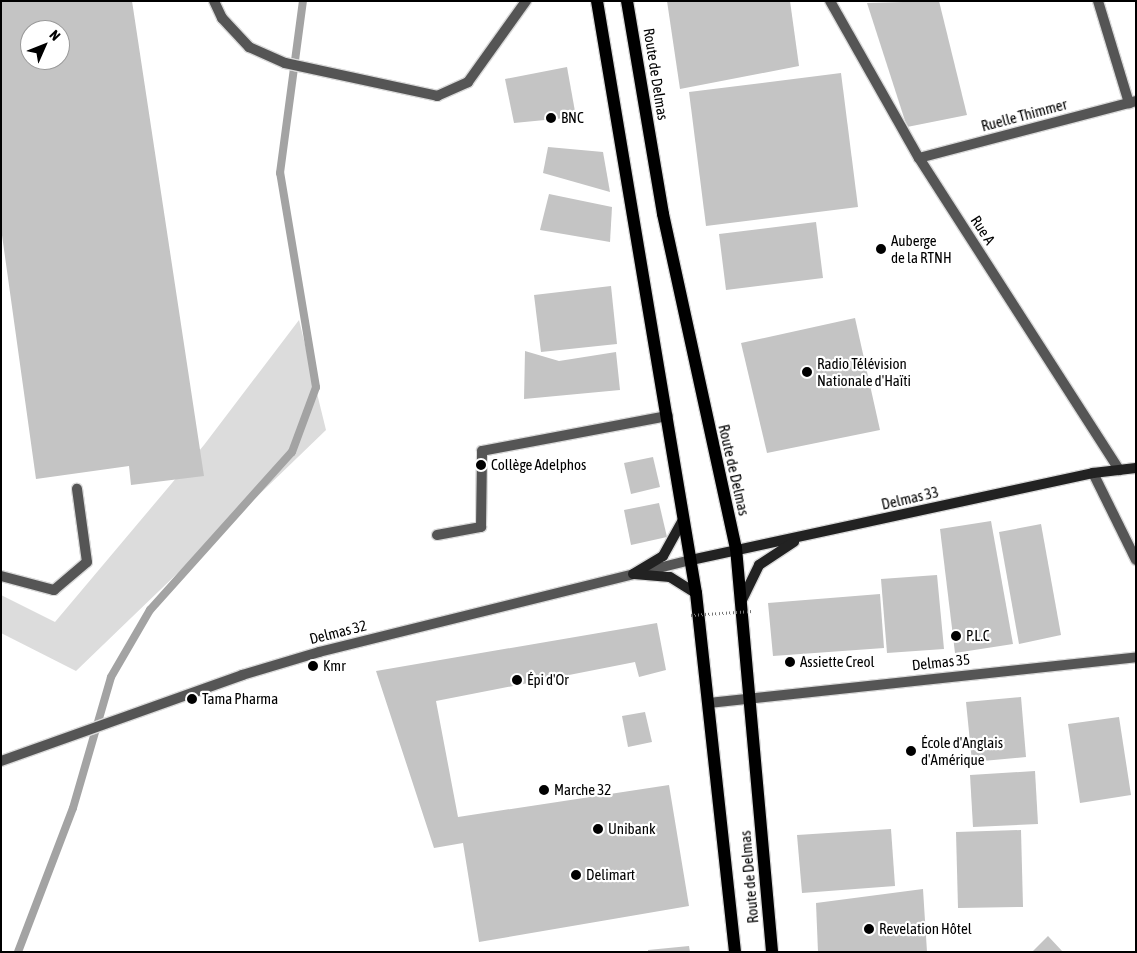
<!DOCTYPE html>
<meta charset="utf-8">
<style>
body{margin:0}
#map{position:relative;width:1137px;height:953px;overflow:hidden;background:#fff;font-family:"Asap Condensed",sans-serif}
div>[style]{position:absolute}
.green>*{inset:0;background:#dcdcdc}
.stream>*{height:8px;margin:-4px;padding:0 4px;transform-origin:4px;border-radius:4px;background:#a3a3a3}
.building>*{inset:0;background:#c4c4c4}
.roads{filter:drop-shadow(1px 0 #dbdbdb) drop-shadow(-1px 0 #dbdbdb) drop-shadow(0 1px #dbdbdb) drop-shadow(0 -1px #dbdbdb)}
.service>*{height:10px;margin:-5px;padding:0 5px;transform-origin:5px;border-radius:5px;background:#555}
.minor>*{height:10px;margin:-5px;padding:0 5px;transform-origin:5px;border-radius:5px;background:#555}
.tertiary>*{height:10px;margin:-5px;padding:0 5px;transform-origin:5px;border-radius:5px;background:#555}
.secondary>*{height:10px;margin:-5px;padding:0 5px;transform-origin:5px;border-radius:5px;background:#222}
.primary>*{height:12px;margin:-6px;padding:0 6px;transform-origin:6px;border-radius:6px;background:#000}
.path-bridge>*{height:3px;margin-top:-1.5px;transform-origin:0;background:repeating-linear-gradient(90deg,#777 0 1px,transparent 0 3.5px)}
.dots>*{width:14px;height:14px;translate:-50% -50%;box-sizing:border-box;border:2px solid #fff;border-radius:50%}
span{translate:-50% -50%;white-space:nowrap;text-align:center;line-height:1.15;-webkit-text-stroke:4.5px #fff;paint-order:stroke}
.street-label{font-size:15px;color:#000}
.poi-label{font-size:15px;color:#000}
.left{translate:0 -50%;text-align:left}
.frame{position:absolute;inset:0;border:2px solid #000;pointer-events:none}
.north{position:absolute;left:20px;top:20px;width:50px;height:50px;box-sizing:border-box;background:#fff;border:1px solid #999;border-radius:50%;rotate:46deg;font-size:14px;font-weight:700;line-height:20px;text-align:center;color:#000}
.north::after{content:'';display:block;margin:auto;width:18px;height:22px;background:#000;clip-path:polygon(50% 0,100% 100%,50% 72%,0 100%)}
</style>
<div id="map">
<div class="green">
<div style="clip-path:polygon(299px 320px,326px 430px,76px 671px,1px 633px,1px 595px,55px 622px,204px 445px)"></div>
</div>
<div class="stream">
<div style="left:18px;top:952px;width:154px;rotate:-69.1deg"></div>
<div style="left:73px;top:808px;width:136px;rotate:-73.8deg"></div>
<div style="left:111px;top:677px;width:78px;rotate:-59.8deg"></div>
<div style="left:150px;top:610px;width:212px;rotate:-48.1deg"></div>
<div style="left:292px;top:452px;width:69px;rotate:-69.7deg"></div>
<div style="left:316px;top:387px;width:217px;rotate:-99.5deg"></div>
<div style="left:280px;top:173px;width:174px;rotate:-82.4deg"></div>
</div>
<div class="building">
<div style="clip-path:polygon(evenodd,1px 1px,132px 1px,204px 476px,131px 485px,129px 466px,36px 479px,1px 228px,1px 1px,30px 30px,60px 30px,60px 60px,30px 60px,30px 30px)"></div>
<div style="clip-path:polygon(667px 1px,790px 1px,799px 66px,680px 89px)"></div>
<div style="clip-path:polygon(939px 1px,967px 115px,907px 127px,867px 3px)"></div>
<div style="clip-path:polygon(567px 67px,576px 117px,514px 123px,505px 79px)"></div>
<div style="clip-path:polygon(841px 73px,858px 207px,706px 226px,689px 92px)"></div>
<div style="clip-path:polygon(548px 147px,603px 152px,610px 192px,543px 173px)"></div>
<div style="clip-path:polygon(549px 194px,612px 207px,610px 242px,540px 230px)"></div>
<div style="clip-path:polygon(816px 222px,823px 278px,726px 290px,719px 234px)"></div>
<div style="clip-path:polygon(611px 286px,617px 344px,541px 352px,534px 295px)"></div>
<div style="clip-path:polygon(855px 318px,880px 430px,767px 453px,741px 343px)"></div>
<div style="clip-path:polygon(525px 351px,559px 361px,616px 352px,620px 390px,524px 399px)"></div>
<div style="clip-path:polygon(653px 457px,660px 487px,631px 494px,624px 463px)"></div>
<div style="clip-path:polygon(659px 503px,667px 537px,631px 545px,624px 510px)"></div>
<div style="clip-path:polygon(991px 521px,1013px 644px,955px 653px,940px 529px)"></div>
<div style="clip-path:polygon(1041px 524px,1061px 635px,1019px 644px,999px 532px)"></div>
<div style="clip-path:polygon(937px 575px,944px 649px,887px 653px,881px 579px)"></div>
<div style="clip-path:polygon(880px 594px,884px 648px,773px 656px,768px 603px)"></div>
<div style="clip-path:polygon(657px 623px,666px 670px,639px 677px,635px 662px,436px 701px,458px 817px,669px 785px,689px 906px,479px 942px,463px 843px,434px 848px,376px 671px)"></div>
<div style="clip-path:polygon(1021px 697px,1026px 757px,972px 762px,966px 702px)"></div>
<div style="clip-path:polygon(645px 712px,652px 742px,628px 747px,622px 716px)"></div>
<div style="clip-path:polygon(1119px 717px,1131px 795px,1080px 803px,1068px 724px)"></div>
<div style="clip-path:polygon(1035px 771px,1038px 824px,973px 827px,970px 775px)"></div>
<div style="clip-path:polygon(891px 829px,895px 886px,802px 893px,797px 835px)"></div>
<div style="clip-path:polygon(1021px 830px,1023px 907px,958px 908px,956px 832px)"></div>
<div style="clip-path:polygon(923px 889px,927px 952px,818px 952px,816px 903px)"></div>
<div style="clip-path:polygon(1048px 936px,1063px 952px,1032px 952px)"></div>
<div style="clip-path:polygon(689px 946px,690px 952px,648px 952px,648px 950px)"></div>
</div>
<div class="roads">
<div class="service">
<div style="left:214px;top:1px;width:19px;rotate:65deg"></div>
<div style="left:222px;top:18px;width:40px;rotate:47deg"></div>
<div style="left:249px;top:47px;width:39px;rotate:24deg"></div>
<div style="left:285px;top:63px;width:156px;rotate:12.2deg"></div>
<div style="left:437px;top:96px;width:34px;rotate:-24deg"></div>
<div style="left:468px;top:82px;width:100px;rotate:-54.4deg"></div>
<div style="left:437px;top:535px;width:45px;rotate:-10.3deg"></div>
<div style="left:481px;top:527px;width:76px;rotate:-89.2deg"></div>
<div style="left:482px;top:451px;width:189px;rotate:-10.7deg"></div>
<div style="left:1px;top:576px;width:55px;rotate:14.8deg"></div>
<div style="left:54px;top:590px;width:43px;rotate:-40.3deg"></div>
<div style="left:87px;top:562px;width:74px;rotate:-97.8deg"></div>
</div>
<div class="minor">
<div style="left:830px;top:1px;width:180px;rotate:60.5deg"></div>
<div style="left:919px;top:158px;width:371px;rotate:57.3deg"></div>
<div style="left:1098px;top:1px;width:107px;rotate:73.1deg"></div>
<div style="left:919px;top:158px;width:224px;rotate:-14.7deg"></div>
<div style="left:1093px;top:473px;width:97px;rotate:63.7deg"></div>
<div style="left:709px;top:703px;width:429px;rotate:-6.1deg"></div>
</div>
<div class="tertiary">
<div style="left:1px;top:761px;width:256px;rotate:-19.6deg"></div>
<div style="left:242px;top:675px;width:80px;rotate:-16.6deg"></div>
<div style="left:319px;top:652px;width:383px;rotate:-13.9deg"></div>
</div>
<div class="secondary">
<div style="left:691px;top:560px;width:411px;rotate:-12.2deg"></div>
<div style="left:1093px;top:473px;width:43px;rotate:-6.6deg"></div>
<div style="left:633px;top:574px;width:35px;rotate:-31deg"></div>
<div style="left:663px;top:556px;width:43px;rotate:-61.1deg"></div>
<div style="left:634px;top:574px;width:36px;rotate:5deg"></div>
<div style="left:670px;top:577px;width:31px;rotate:32deg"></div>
<div style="left:742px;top:600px;width:39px;rotate:-64deg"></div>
<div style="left:759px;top:565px;width:42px;rotate:-33.3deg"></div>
</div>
<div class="primary">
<div style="left:597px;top:1px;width:600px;rotate:80.51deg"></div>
<div style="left:696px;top:593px;width:361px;rotate:83.8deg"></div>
<div style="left:627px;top:1px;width:216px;rotate:80.4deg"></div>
<div style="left:663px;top:214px;width:342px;rotate:77.7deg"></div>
<div style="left:736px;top:548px;width:406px;rotate:84.9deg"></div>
</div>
</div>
<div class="path-bridge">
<div style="left:691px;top:615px;width:61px;rotate:-3.8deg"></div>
</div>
<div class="dots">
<div style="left:551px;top:118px;background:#000"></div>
<div style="left:881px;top:249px;background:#000"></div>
<div style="left:807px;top:372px;background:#000"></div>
<div style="left:481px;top:465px;background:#000"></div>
<div style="left:956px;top:636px;background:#000"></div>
<div style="left:790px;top:662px;background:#000"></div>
<div style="left:313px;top:666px;background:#000"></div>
<div style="left:517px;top:680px;background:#000"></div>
<div style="left:192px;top:699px;background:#000"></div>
<div style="left:911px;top:751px;background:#000"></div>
<div style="left:544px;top:790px;background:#000"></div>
<div style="left:598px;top:829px;background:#000"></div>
<div style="left:576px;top:875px;background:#000"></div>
<div style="left:869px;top:929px;background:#000"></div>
</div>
<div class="street-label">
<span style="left:656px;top:74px;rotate:81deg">Route de Delmas</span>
<span style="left:1024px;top:115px;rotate:-15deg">Ruelle Thimmer</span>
<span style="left:983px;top:230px;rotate:57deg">Rue A</span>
<span style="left:734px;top:470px;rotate:77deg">Route de Delmas</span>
<span style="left:910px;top:498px;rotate:-13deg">Delmas 33</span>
<span style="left:338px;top:632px;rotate:-14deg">Delmas 32</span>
<span style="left:941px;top:662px;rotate:-6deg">Delmas 35</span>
<span style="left:749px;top:877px;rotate:-95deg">Route de Delmas</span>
</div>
<div class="poi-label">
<span class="left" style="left:561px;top:118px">BNC</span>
<span class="left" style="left:891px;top:249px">Auberge<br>de la RTNH</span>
<span class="left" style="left:817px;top:372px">Radio Télévision<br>Nationale d'Haïti</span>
<span class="left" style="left:491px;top:465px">Collège Adelphos</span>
<span class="left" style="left:966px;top:636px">P.L.C</span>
<span class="left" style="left:800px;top:662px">Assiette Creol</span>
<span class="left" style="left:323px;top:666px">Kmr</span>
<span class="left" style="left:527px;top:680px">Épi d'Or</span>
<span class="left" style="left:202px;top:699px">Tama Pharma</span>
<span class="left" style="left:921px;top:751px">École d'Anglais<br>d'Amérique</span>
<span class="left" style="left:554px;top:790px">Marche 32</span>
<span class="left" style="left:608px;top:829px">Unibank</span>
<span class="left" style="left:586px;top:875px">Delimart</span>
<span class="left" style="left:879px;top:929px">Revelation Hôtel</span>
</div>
<div class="frame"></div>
<div class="north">N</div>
</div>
